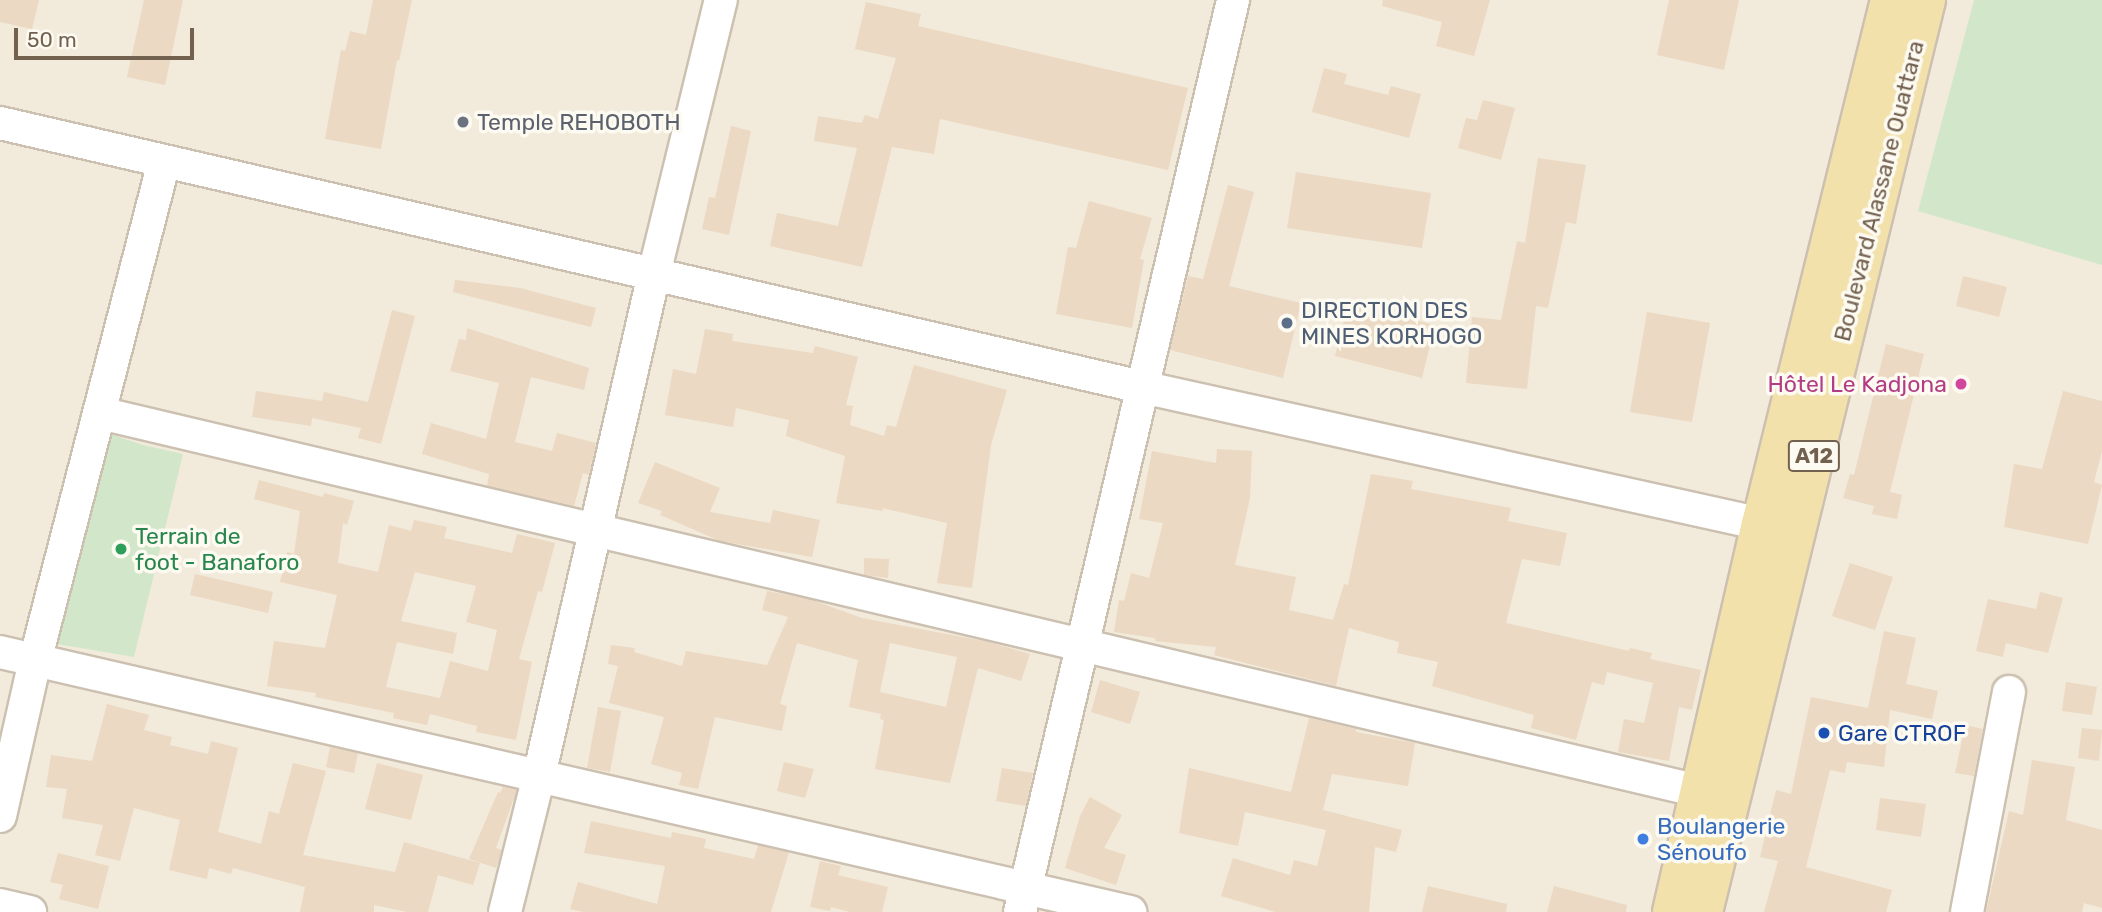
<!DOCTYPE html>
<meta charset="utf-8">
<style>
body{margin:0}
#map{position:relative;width:2102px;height:912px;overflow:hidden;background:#fbf7eb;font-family:Rubik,sans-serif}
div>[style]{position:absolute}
.residential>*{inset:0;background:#f2eada}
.green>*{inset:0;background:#d2e7ca}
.building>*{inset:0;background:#ebd9c3}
.roads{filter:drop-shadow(2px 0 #ccc0b1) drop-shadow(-2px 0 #ccc0b1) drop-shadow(0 2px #ccc0b1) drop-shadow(0 -2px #ccc0b1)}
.minor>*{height:32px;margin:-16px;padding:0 16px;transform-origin:16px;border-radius:16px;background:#fff}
.major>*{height:38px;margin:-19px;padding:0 19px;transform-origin:19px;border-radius:19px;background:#f2e1ab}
.dots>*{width:19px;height:19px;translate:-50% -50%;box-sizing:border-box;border:4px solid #fdfaf1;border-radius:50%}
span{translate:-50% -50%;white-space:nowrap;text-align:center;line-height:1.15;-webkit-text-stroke:7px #fdfaf1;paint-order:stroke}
.shield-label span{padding:2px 5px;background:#fdfaf1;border:2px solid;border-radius:5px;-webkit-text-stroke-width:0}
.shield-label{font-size:21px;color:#736150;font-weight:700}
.worship-label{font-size:23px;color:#5b616d}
.left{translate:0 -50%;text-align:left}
.street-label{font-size:23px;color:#736150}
.service-label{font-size:23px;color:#4e5e75}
.hotel-label{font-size:23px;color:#b23c85}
.right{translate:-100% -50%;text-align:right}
.leisure-label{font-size:23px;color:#27864d}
.transit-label{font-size:23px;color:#164399}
.shop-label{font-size:23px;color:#366cbe}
.scale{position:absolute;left:14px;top:28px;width:180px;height:32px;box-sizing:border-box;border:4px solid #736150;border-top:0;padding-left:9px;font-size:21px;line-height:24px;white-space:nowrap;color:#736150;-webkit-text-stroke:5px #fdfaf1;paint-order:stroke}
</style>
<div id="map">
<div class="residential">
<div style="clip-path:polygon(0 0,2102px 0,2102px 912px,0 912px)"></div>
</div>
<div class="green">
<div style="clip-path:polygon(1974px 0,2102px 0,2102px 265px,1918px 211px)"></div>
<div style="clip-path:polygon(110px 434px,143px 445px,183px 454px,134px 657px,57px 644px)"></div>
</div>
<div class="building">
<div style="clip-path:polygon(0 0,39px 0,32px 29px,0 22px)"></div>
<div style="clip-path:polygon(144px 0,183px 0,165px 85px,127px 77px)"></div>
<div style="clip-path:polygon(373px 0,412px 0,399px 61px,397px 60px,381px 149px,325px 139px,341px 50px,345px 51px,350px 31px,366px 35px)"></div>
<div style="clip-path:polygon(1383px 0,1490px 0,1474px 56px,1436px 46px,1442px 22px,1382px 6px)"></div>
<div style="clip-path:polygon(1669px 0,1739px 0,1724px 70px,1657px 55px)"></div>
<div style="clip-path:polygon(866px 2px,921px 14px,918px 26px,1188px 88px,1168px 170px,940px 119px,934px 154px,892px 147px,862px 267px,770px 246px,777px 213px,838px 226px,857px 148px,814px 141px,818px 116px,862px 123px,865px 115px,878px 119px,896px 58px,855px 49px)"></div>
<div style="clip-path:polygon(1324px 68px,1347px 74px,1344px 84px,1388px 95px,1391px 86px,1421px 94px,1409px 138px,1312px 112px)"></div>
<div style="clip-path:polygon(1483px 100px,1515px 108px,1501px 160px,1458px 148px,1466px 118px,1477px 120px)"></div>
<div style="clip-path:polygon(731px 126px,751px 131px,729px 235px,702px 229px,709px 197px,715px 198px)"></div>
<div style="clip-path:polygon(1538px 158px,1586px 165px,1576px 224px,1566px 222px,1548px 308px,1536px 306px,1527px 389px,1466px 383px,1472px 317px,1501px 320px,1517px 241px,1525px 243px)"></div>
<div style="clip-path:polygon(1296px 172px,1431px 193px,1422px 248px,1287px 228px)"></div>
<div style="clip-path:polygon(1228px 185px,1254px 192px,1229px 286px,1301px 303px,1283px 378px,1170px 350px,1188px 276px,1203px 279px)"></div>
<div style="clip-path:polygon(1089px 201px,1152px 218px,1140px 259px,1144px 260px,1132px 328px,1056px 314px,1068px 247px,1076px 248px)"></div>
<div style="clip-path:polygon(1963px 276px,2007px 287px,1999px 317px,1956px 306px)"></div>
<div style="clip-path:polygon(455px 280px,520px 288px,596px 308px,591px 327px,453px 292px)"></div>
<div style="clip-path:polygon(1348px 304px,1435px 325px,1422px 378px,1335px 356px)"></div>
<div style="clip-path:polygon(392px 310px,415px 316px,381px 444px,358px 438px,361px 428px,312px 418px,311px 426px,252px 417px,256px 391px,322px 401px,324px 392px,368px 402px)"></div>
<div style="clip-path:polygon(1647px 312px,1710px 323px,1692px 422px,1630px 412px)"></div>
<div style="clip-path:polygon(467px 328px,589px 368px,584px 390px,531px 377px,515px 442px,552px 451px,557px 433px,596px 443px,589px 475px,583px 473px,574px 506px,487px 486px,489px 474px,422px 454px,431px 423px,486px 439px,499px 383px,450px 371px,459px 339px,466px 340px)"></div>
<div style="clip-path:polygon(705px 329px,733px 334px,732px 341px,813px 353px,815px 346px,858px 357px,846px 405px,853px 406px,850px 425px,884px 436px,887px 425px,896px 427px,914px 365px,1007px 390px,991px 445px,972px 588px,937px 583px,947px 523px,882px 508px,883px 511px,836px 503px,845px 456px,786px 436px,789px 420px,736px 408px,733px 427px,665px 415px,673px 369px,696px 374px)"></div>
<div style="clip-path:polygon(1886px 344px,1924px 354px,1890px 492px,1902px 495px,1897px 519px,1872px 514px,1874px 506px,1843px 498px,1850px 474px,1854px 475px)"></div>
<div style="clip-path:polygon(2063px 391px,2102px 401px,2102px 451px,2094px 482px,2102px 485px,2088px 544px,2004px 527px,2014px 464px,2042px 469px)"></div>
<div style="clip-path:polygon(1217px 449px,1252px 451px,1250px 498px,1235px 565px,1296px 577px,1289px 610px,1333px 620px,1344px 584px,1348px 585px,1371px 474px,1413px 481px,1411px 489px,1511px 508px,1508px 521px,1567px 533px,1560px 566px,1522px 559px,1506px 623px,1629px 651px,1630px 648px,1652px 653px,1650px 659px,1701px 670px,1692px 710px,1679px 707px,1669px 761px,1618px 752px,1624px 719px,1644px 723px,1653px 683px,1607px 672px,1604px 685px,1592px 682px,1576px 740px,1531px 728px,1534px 715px,1432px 686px,1438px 662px,1397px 653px,1399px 642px,1349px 628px,1336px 686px,1214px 655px,1216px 647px,1155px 641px,1155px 638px,1114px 632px,1119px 600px,1124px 601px,1131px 573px,1149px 578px,1163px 523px,1139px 519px,1152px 451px,1216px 463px)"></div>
<div style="clip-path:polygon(655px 462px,720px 488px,710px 512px,770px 523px,773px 510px,820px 520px,812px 557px,720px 541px,660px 515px,662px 511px,638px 503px)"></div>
<div style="clip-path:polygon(evenodd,259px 480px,323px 497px,324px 493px,354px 501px,347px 525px,343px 523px,338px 563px,378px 572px,389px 525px,411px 531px,414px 520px,447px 527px,444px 538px,512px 553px,517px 534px,555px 543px,542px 592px,538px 591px,519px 659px,532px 662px,516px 740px,476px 732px,477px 726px,430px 714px,427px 725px,393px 718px,394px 713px,315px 697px,316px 693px,267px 686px,274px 641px,325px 648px,337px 595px,280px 582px,287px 552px,294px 554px,300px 511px,254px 499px,259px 480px,415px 572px,476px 586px,466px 622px,497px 630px,488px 671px,450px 661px,440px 698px,386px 687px,397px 642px,453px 654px,457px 633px,401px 621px,415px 572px)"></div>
<div style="clip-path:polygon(864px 558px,889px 559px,888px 578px,864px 575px)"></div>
<div style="clip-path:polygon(1850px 563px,1893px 577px,1875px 630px,1832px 616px)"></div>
<div style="clip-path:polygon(195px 574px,273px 592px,268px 613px,190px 595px)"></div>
<div style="clip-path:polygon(evenodd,767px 591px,809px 599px,862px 618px,989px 642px,1030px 654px,1021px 681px,978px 668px,950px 783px,875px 769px,884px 720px,880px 719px,881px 714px,849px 707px,858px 660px,797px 643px,780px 704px,787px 706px,782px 731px,715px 717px,698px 789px,679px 785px,682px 773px,651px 764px,664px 717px,609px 703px,618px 666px,608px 664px,611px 645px,635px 648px,634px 652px,682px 666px,686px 651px,767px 665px,788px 617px,762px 610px,767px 591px,890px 643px,957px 657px,946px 707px,880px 692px,890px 643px)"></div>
<div style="clip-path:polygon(2040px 592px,2063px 598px,2048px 653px,2006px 643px,2003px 657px,1976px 651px,1988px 599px,2036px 609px)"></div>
<div style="clip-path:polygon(1884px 631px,1916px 638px,1906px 684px,1938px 691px,1932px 719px,1890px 710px,1884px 767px,1847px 762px,1845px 773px,1830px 770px,1806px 867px,1892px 890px,1886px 912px,1764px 912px,1778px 861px,1760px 857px,1776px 790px,1791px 794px,1811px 697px,1868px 708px)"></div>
<div style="clip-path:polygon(1100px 680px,1140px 692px,1130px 724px,1091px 712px)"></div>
<div style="clip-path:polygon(2066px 682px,2097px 687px,2092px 715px,2062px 711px)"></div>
<div style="clip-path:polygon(107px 704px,149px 715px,144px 730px,172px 737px,170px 745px,208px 754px,211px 741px,238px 748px,218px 832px,261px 844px,269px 811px,279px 814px,293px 763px,326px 771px,303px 855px,395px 872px,404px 842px,480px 863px,473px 885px,438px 875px,428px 912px,407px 912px,374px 905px,374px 912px,300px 912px,305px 887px,233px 868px,231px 874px,209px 868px,207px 879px,169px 870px,180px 820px,134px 808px,120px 861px,95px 855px,103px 825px,62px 818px,67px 789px,46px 787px,51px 755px,92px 761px)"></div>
<div style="clip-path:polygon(598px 707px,621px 711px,610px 772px,587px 768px)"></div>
<div style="clip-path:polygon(1309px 718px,1356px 729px,1356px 732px,1415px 743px,1408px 786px,1332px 774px,1323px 810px,1402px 830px,1396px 852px,1375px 847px,1369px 912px,1275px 912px,1221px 896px,1233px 858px,1290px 875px,1294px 860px,1317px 866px,1326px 830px,1245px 812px,1238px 846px,1179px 833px,1189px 768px,1291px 792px)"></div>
<div style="clip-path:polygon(1965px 725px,1983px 729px,1974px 776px,1955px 773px)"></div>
<div style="clip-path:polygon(2082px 728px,2102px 730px,2099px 761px,2078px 758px)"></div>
<div style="clip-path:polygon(330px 747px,358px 753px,354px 773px,326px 767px)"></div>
<div style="clip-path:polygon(2032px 760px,2075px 767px,2066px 820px,2102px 830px,2102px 908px,2084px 903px,2082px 912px,1986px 912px,2009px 811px,2023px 815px)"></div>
<div style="clip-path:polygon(784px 762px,814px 769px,805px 798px,777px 791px)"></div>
<div style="clip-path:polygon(377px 763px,423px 775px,411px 820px,365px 809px)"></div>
<div style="clip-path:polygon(1002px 768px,1033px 773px,1026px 806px,996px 801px)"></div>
<div style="clip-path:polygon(503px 787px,517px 790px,496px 848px,502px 850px,496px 868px,469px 859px,498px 792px,500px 793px)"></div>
<div style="clip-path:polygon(1090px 797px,1122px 815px,1104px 848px,1126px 855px,1116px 885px,1065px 868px,1080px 816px)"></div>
<div style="clip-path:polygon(1880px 798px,1926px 804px,1921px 837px,1876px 830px)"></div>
<div style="clip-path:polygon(591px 821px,671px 838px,672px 832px,706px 839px,704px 848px,754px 859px,758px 845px,789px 852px,771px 912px,583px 912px,570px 909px,578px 882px,657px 904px,665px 866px,584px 853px)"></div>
<div style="clip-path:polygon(58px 853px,109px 866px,98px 909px,59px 899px,63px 885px,50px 882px)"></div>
<div style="clip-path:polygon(820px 861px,841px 866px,838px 875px,888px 887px,882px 912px,850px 912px,831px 907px,830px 911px,810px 907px)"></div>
<div style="clip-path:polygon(1428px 886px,1507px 904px,1506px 912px,1422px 912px)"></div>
<div style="clip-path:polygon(1554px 886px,1627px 905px,1626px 912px,1547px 912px)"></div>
</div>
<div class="roads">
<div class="minor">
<div style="left:0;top:123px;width:1172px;rotate:13.02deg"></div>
<div style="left:1142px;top:387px;width:658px;rotate:12.47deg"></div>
<div style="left:100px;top:413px;width:1669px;rotate:13.3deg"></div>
<div style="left:0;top:652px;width:1160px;rotate:12.96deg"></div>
<div style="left:0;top:816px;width:159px;rotate:-77.3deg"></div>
<div style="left:35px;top:661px;width:515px;rotate:-75.51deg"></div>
<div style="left:0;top:905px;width:31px;rotate:13deg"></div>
<div style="left:505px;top:912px;width:140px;rotate:-76deg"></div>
<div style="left:539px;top:776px;width:515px;rotate:-77.1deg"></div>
<div style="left:654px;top:274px;width:282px;rotate:-76.3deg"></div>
<div style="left:1020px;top:912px;width:937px;rotate:-76.85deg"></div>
<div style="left:1967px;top:912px;width:224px;rotate:-79.2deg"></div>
</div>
<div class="major">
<div style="left:1672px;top:912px;width:398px;rotate:-77.1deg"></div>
<div style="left:1761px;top:524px;width:540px;rotate:-76.17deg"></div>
<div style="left:1703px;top:912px;width:939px;rotate:-76.26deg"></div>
</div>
</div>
<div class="dots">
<div style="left:463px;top:122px;background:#6b7280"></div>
<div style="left:1287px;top:323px;background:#5c6f8a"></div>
<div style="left:1961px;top:384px;background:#d1479c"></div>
<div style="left:121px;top:549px;background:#2e9e5b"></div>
<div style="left:1824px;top:733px;background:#1a4fb4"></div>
<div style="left:1643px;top:839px;background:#3f7fe0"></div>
</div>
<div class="shield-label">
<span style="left:1814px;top:456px">A12</span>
</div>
<div class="worship-label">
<span class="left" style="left:477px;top:122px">Temple REHOBOTH</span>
</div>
<div class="street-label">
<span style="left:1879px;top:191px;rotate:-76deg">Boulevard Alassane Ouattara</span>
</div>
<div class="service-label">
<span class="left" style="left:1301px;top:323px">DIRECTION DES<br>MINES KORHOGO</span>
</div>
<div class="hotel-label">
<span class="right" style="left:1947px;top:384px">Hôtel Le Kadjona</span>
</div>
<div class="leisure-label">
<span class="left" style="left:135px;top:549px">Terrain de<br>foot - Banaforo</span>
</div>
<div class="transit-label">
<span class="left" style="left:1838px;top:733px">Gare CTROF</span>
</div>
<div class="shop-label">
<span class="left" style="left:1657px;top:839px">Boulangerie<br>Sénoufo</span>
</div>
<div class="scale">50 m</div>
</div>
